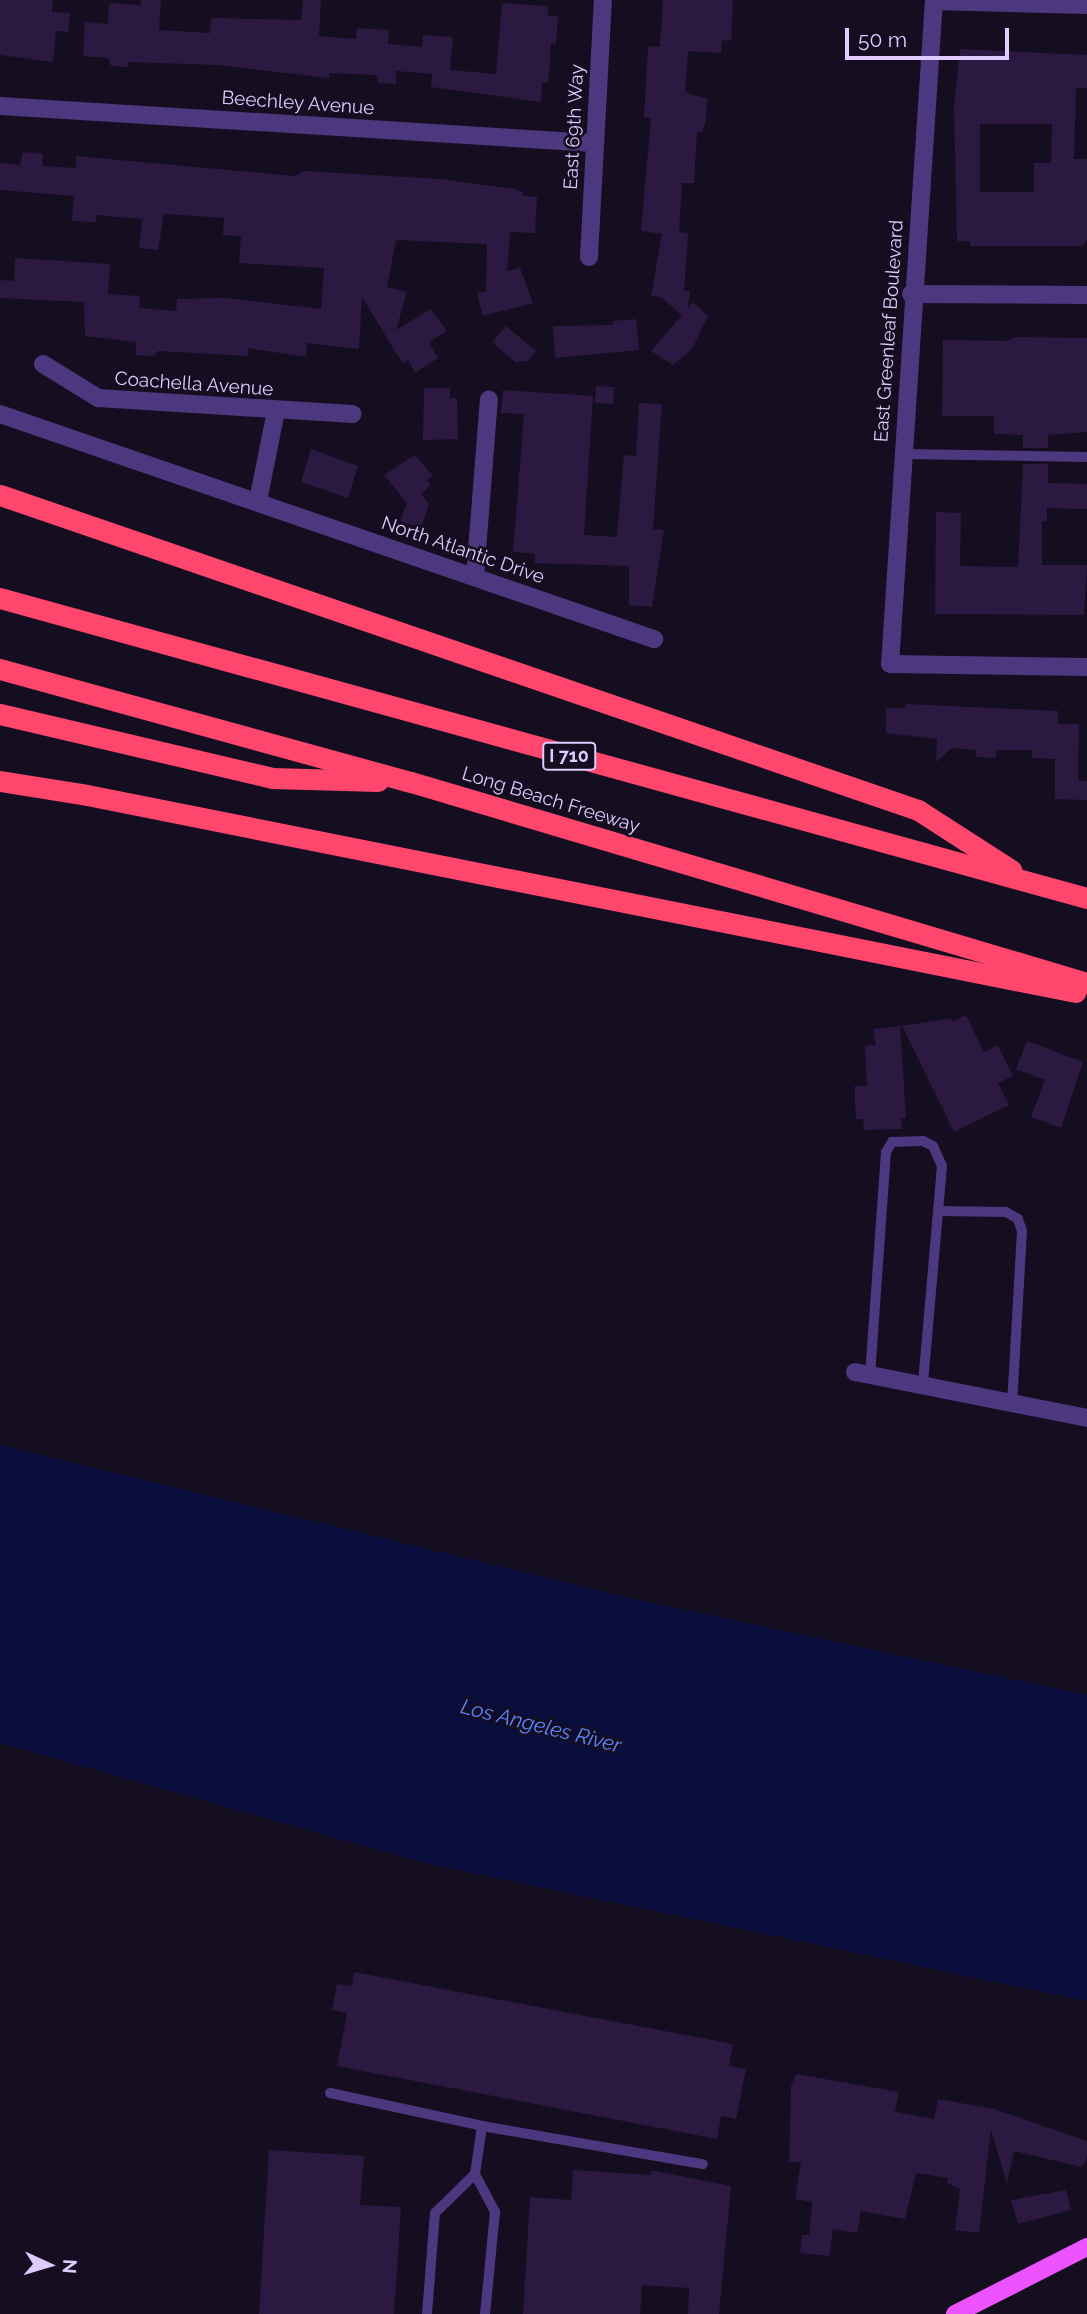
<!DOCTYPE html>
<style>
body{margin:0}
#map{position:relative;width:1087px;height:2314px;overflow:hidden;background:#150d20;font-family:Raleway,sans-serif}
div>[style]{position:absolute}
.water>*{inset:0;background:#090e3d}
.building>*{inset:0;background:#2c1941}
.lane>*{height:10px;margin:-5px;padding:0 5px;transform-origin:5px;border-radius:5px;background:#4d377f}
.street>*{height:18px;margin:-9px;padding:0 9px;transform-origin:9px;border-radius:9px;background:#4d377f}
.primary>*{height:18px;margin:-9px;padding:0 9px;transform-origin:9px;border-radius:9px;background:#ed52ff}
.highway>*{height:21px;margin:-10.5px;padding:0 10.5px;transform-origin:10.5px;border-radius:10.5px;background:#ff466d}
span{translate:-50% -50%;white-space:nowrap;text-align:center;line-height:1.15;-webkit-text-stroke:5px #150d20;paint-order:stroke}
.shield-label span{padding:2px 5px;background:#150d20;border:2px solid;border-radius:5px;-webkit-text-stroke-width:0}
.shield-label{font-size:18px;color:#dfcbff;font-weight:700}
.street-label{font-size:19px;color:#dfcbff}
.water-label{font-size:21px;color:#5986ff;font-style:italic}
.north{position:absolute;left:14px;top:2230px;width:70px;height:70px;-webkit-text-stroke:5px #150d20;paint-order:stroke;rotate:94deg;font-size:19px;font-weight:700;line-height:28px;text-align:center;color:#dfcbff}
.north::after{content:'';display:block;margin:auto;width:24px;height:32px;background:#dfcbff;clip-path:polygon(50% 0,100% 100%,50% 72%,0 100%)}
.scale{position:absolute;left:845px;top:28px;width:164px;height:32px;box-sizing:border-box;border:4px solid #dfcbff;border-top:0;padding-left:9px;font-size:21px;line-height:24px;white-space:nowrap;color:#dfcbff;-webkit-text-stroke:5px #150d20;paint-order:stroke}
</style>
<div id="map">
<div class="water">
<div style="clip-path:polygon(0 1445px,634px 1599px,1087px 1695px,1087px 2001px,429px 1864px,0 1743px)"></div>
</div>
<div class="building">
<div style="clip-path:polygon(0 0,53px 0,52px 12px,70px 13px,68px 32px,56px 31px,53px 62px,0 55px)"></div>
<div style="clip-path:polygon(141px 0,161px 0,159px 30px,210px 33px,211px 18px,301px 20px,303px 0,321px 0,319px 36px,356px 39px,357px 28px,389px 30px,388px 44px,422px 47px,423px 35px,453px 37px,450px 70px,496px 74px,502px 3px,548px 6px,548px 16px,558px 16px,556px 44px,551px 43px,549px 76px,547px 83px,542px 82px,541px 102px,431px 87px,432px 74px,396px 71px,396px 84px,379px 83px,376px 75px,330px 73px,329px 78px,218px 65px,128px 62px,128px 67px,111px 66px,108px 58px,83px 56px,85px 22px,108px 24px,109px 3px,140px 5px)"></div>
<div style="clip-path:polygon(663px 0,733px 0,731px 41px,722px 40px,721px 53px,688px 51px,685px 92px,707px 99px,706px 121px,702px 132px,697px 132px,694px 183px,682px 183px,679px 232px,688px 233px,684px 291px,690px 291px,688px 308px,693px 302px,708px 316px,692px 349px,673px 365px,651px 351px,682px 315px,661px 297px,651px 296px,662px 234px,641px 231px,651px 118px,644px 117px,648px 46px,660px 47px)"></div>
<div style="clip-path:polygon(evenodd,960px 49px,1087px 55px,1087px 88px,1076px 88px,1074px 159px,1087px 159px,1087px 239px,1083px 246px,970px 246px,970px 241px,957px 241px,954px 106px,960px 49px,980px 124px,1052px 124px,1051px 163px,1034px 163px,1034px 192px,980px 192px,980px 124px)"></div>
<div style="clip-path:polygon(23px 152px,43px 154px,42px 166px,76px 168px,76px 156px,295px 176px,304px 171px,440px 179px,514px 189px,523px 192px,523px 196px,537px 197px,535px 233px,510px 232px,507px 271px,520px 268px,533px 303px,483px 316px,477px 293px,486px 291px,487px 244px,396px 240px,387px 287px,407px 292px,396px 330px,431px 309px,447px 331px,429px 342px,438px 358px,415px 373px,408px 360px,404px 363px,398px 356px,362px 297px,359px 349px,307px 343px,306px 357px,248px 348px,248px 356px,158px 351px,154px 356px,136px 355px,136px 342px,85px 336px,84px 302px,0 298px,0 280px,14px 281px,15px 258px,110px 264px,108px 294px,140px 296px,139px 308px,176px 311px,177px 299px,225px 298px,321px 309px,324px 268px,239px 263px,241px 236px,223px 235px,224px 218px,164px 214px,158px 250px,139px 248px,142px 219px,96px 215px,96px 222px,72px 221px,74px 196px,0 190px,0 163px,20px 165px)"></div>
<div style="clip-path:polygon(636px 319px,639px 350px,555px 358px,553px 326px,613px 325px,612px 321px)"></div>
<div style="clip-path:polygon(506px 326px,536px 351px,528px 361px,515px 362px,492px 342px)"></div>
<div style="clip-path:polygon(1016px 337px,1087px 338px,1087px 432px,1048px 435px,1048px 448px,1023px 448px,1023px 435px,994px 434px,994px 416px,942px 416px,943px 340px,1008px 341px)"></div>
<div style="clip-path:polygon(596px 386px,614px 387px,613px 404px,595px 403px)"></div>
<div style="clip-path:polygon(424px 388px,450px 388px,450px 398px,457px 398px,458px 439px,423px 440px)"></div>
<div style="clip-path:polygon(503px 390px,593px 396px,584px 535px,617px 537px,624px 455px,636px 456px,639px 403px,662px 404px,653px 529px,664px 530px,652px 607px,629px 605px,629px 566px,535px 563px,535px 554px,513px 552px,524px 414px,501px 413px)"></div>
<div style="clip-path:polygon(311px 449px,358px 466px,348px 498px,301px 482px)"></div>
<div style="clip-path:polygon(415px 455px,433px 476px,427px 480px,431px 485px,421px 494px,429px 504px,421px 528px,400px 521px,407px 503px,384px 475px)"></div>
<div style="clip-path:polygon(1023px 464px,1048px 464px,1048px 483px,1087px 484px,1087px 509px,1047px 508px,1047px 521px,1042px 521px,1042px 565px,1087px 565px,1084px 615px,935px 614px,936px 512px,961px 513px,960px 566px,1018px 567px)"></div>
<div style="clip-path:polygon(906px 704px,1058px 711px,1058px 724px,1079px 724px,1078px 776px,1079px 781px,1087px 781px,1087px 800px,1055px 799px,1055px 759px,1032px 758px,1032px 750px,996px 750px,996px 758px,976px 757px,976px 750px,952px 748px,936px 762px,937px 739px,886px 733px,886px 708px,906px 708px)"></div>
<div style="clip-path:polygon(966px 1015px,984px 1052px,998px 1045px,1013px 1076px,998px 1083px,1009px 1105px,954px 1132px,902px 1026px,951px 1018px,953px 1022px)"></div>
<div style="clip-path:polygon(900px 1026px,906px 1118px,901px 1118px,902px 1129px,864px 1130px,863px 1119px,856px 1119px,855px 1100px,855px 1086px,867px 1086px,865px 1046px,876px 1045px,873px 1029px)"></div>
<div style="clip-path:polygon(1027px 1041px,1083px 1062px,1061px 1128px,1031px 1117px,1045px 1080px,1016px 1069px)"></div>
<div style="clip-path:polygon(354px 1972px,733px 2044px,729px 2066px,746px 2069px,736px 2119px,721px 2116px,717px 2139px,337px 2066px,347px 2013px,332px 2010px,337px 1984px,352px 1986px)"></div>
<div style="clip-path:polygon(796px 2074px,899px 2092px,895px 2112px,934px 2119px,938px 2099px,994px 2109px,1087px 2141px,1087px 2156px,1082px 2167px,1014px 2151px,1007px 2184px,991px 2129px,979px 2233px,955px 2230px,960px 2189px,947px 2183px,948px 2178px,916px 2173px,905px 2219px,861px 2211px,857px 2233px,833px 2229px,829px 2256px,800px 2253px,802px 2235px,809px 2235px,812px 2202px,795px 2199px,801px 2162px,789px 2162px,791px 2086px)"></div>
<div style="clip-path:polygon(269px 2150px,364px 2156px,360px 2205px,401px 2207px,394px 2314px,259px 2314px)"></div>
<div style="clip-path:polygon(573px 2170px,651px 2175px,651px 2170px,731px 2186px,719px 2314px,688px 2314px,689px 2288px,642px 2285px,640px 2314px,523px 2314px,530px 2197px,571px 2200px)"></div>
<div style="clip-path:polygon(1066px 2190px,1071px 2210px,1018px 2224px,1011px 2200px)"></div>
</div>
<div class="lane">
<div style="left:902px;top:454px;width:185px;rotate:0.9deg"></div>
<div style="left:938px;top:1211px;width:68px;rotate:0.8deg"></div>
<div style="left:1006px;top:1212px;width:14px;rotate:30deg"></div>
<div style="left:1018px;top:1219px;width:13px;rotate:72deg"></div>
<div style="left:1022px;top:1231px;width:172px;rotate:93.3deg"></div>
<div style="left:870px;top:1375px;width:224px;rotate:-85.9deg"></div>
<div style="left:886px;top:1152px;width:12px;rotate:-59deg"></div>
<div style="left:892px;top:1142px;width:31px;rotate:-2deg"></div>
<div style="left:923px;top:1141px;width:11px;rotate:27deg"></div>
<div style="left:933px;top:1146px;width:22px;rotate:66deg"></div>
<div style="left:942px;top:1166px;width:220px;rotate:95deg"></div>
<div style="left:330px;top:2093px;width:156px;rotate:12.2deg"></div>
<div style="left:482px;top:2126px;width:224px;rotate:9.8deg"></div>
<div style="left:482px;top:2126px;width:49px;rotate:98.3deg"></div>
<div style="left:475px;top:2174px;width:43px;rotate:62.2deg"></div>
<div style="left:495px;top:2212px;width:102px;rotate:95.6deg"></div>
<div style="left:427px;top:2314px;width:101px;rotate:-85.5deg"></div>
<div style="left:435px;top:2213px;width:56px;rotate:-44.3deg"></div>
</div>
<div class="street">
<div style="left:934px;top:0;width:665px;rotate:93.79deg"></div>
<div style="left:890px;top:664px;width:197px;rotate:0.9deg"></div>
<div style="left:934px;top:1px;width:153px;rotate:1.5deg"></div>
<div style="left:0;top:106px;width:594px;rotate:3.57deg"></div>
<div style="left:589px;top:257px;width:257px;rotate:-86.9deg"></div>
<div style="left:911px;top:294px;width:176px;rotate:0.3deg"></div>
<div style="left:43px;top:364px;width:65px;rotate:31.7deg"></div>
<div style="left:98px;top:398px;width:255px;rotate:3.6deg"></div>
<div style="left:0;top:414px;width:692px;rotate:18.99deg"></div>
<div style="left:258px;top:501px;width:92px;rotate:-78.7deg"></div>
<div style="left:475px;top:576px;width:177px;rotate:-85.5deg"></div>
<div style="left:855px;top:1372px;width:237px;rotate:11.2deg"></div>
</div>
<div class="primary">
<div style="left:955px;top:2314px;width:148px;rotate:-26.9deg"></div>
</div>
<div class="highway">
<div style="left:0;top:495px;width:971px;rotate:18.94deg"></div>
<div style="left:918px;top:810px;width:111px;rotate:32.8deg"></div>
<div style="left:0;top:598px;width:1128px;rotate:15.43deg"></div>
<div style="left:0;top:669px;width:426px;rotate:15.4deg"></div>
<div style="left:411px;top:782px;width:705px;rotate:16.56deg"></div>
<div style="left:0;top:714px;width:279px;rotate:13.2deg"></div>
<div style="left:272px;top:778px;width:106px;rotate:1.6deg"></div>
<div style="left:0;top:781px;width:88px;rotate:9.1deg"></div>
<div style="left:87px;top:795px;width:1008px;rotate:11.27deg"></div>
</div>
<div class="shield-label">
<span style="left:569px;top:756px">I 710</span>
</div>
<div class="street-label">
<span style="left:298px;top:103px;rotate:4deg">Beechley Avenue</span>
<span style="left:574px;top:127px;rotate:-87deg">East 69th Way</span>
<span style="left:889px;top:331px;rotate:-86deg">East Greenleaf Boulevard</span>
<span style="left:194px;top:384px;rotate:4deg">Coachella Avenue</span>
<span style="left:463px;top:550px;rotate:19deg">North Atlantic Drive</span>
<span style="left:551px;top:800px;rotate:17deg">Long Beach Freeway</span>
</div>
<div class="water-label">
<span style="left:541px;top:1726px;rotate:14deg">Los Angeles River</span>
</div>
<div class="north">N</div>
<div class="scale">50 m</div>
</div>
